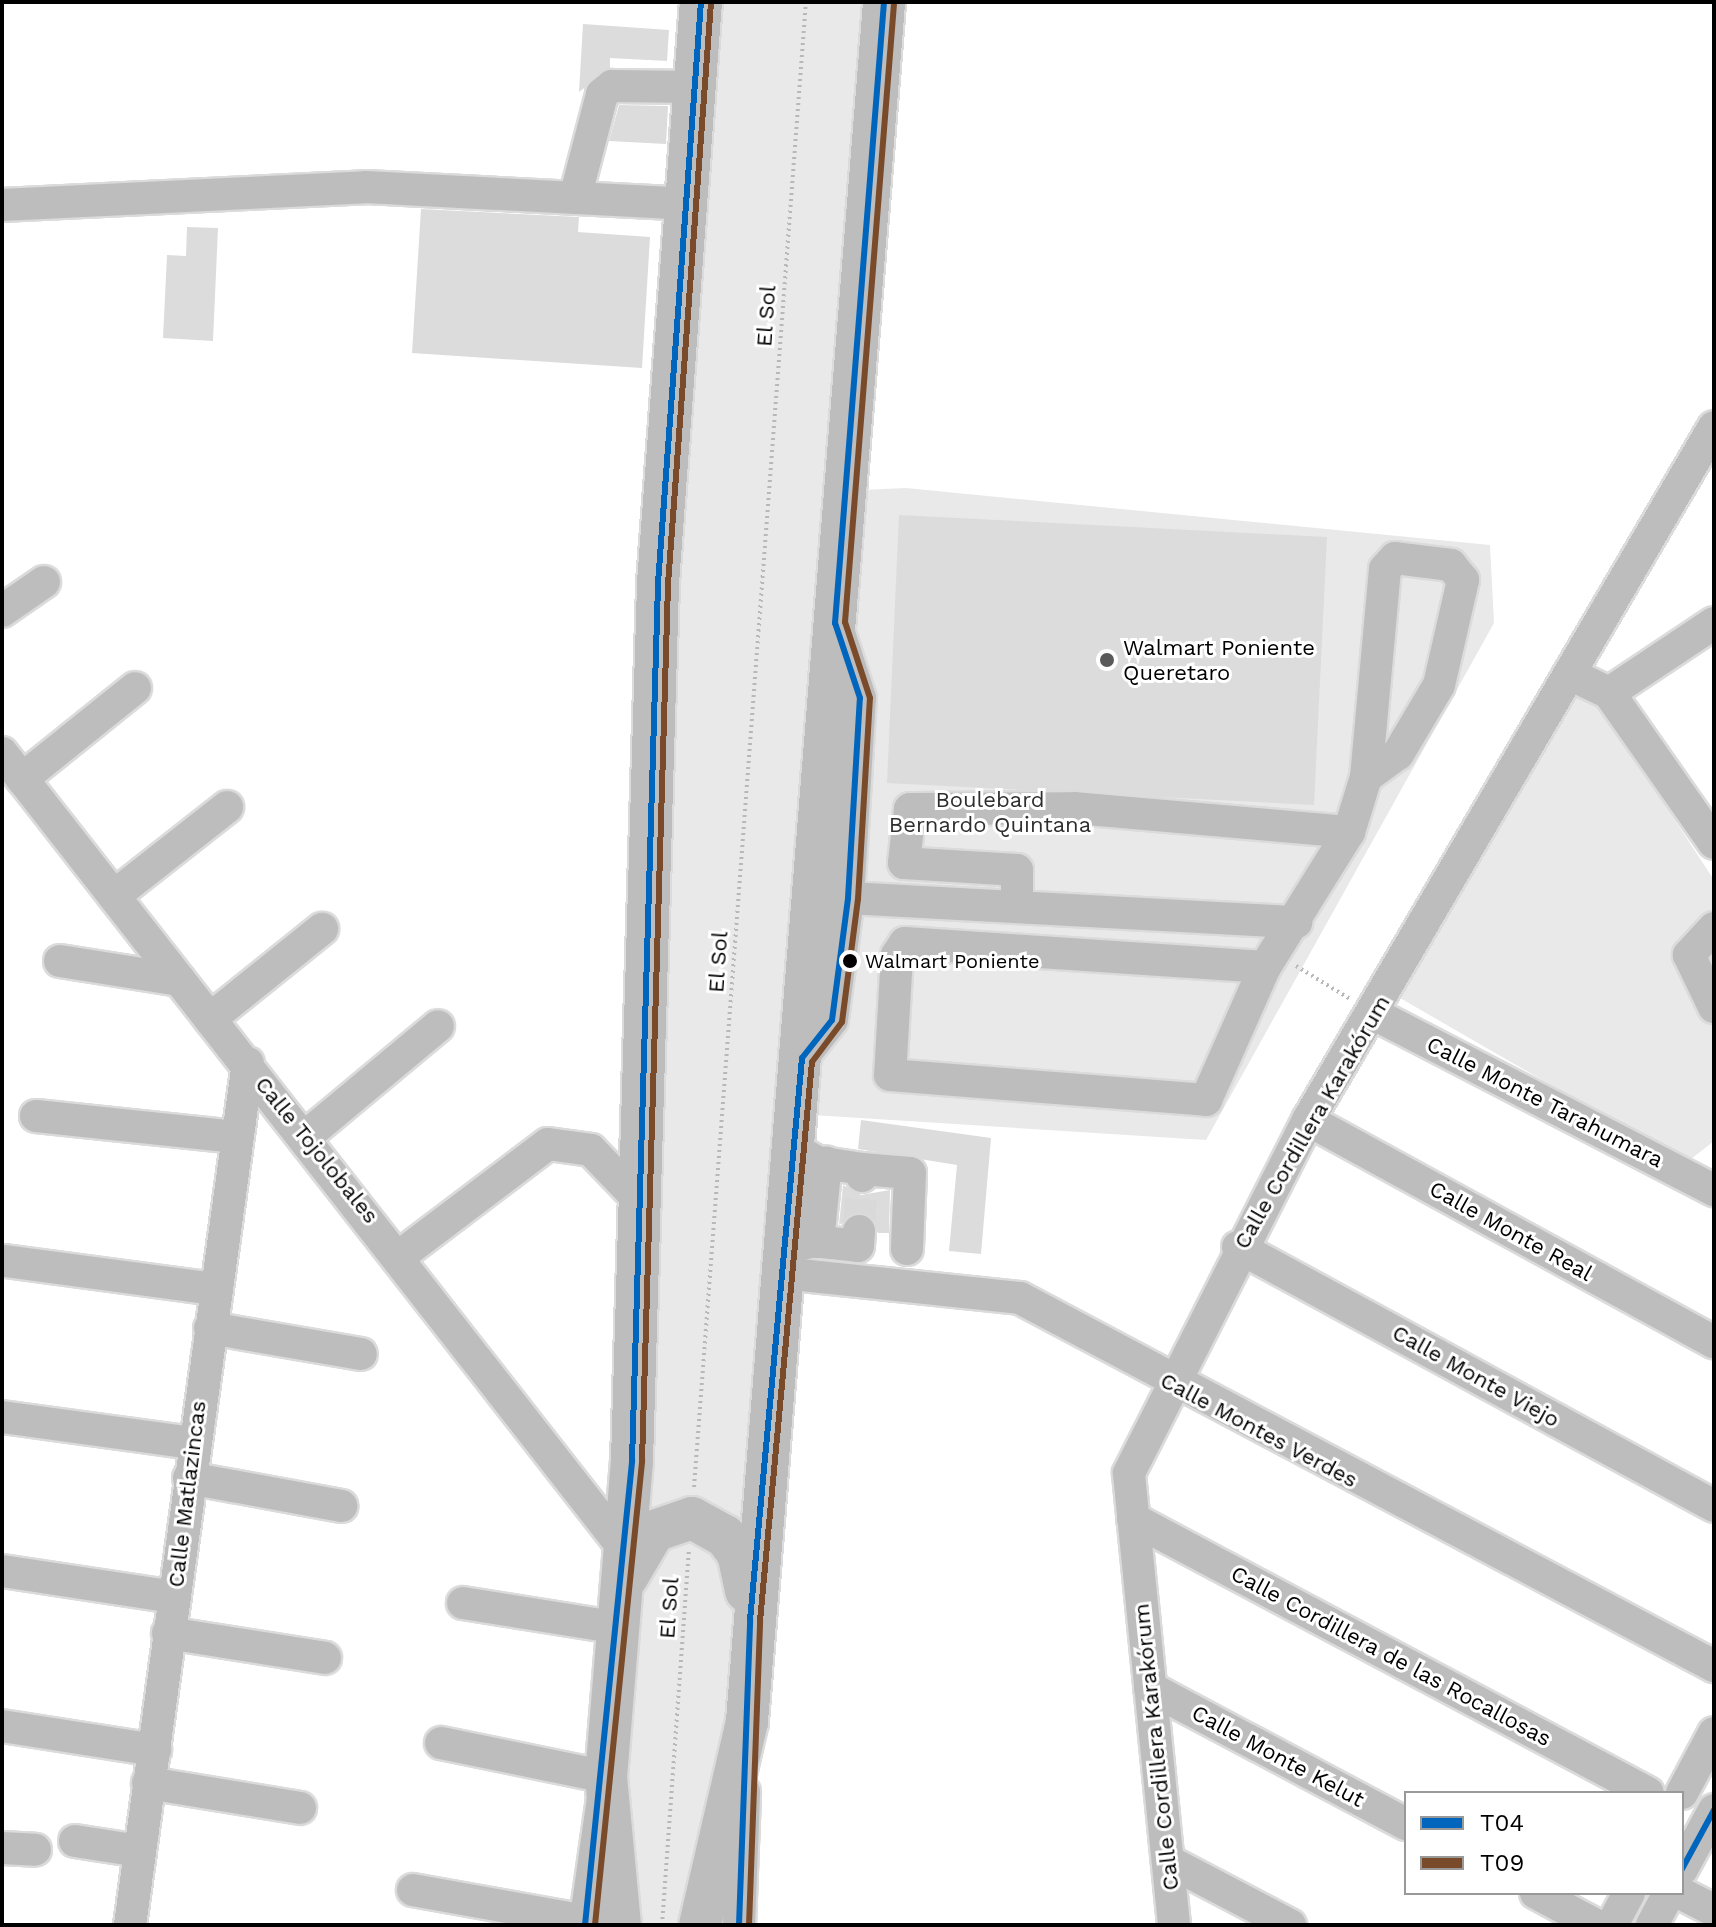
<!DOCTYPE html>
<meta charset="utf-8">
<style>
body{margin:0}
#map{position:relative;width:1716px;height:1927px;overflow:hidden;background:#fff;font-family:"Work Sans",sans-serif}
div>[style]{position:absolute}
.green>*{inset:0;background:#e9e9e9}
.building>*{inset:0;background:#dcdcdc}
.minor-tunnel>*{height:32px;margin-top:-16px;transform-origin:0;background:repeating-linear-gradient(90deg,#d9d9d9 0 32px,transparent 0 48px)}
.path>*{height:4px;margin-top:-2px;transform-origin:0;background:repeating-linear-gradient(90deg,#b8b8b8 0 2px,transparent 0 6px)}
.roads{filter:drop-shadow(2px 0 #dbdbdb) drop-shadow(-2px 0 #dbdbdb) drop-shadow(0 2px #dbdbdb) drop-shadow(0 -2px #dbdbdb)}
.minor>*{height:32px;margin:-16px;padding:0 16px;transform-origin:16px;border-radius:16px;background:#bdbdbd}
.major>*{height:42px;margin:-21px;padding:0 21px;transform-origin:21px;border-radius:21px;background:#bdbdbd}
.bus-1>*{height:6px;margin:-3px;padding:0 3px;transform-origin:3px;border-radius:3px;background:#0065bd}
.bus-2>*{height:6px;margin:-3px;padding:0 3px;transform-origin:3px;border-radius:3px;background:#7a4b2a}
.dots>*{width:22px;height:22px;translate:-50% -50%;box-sizing:border-box;border:4px solid #fff;border-radius:50%}
span{translate:-50% -50%;white-space:nowrap;text-align:center;line-height:1.15;-webkit-text-stroke:6px #fff;paint-order:stroke}
.bus-label{font-size:20px;color:#000}
.left{translate:0 -50%;text-align:left}
.street-label{font-size:22px;color:#000}
.poi-label{font-size:22px;color:#000}
.park-label{font-size:22px;color:#2e2e2e}
.frame{position:absolute;inset:0;border:4px solid #000;pointer-events:none}
.legend{position:absolute;left:1404px;top:1791px;width:280px;height:104px;box-sizing:border-box;background:#fff;border:2px solid #999;margin:0;padding:10px 14px;list-style:none;font-size:24px;color:#000}
.legend li{display:flex;align-items:center;gap:16px;height:40px}
.legend b{width:40px;border:2px solid #999}
</style>
<div id="map">
<div class="green">
<div style="clip-path:polygon(713px 2px,873px 2px,837px 491px,906px 488px,1490px 545px,1494px 623px,1206px 1140px,781px 1113px,748px 1925px,580px 1925px,649px 1310px,697px 215px)"></div>
<div style="clip-path:polygon(1563px 687px,1603px 710px,1714px 880px,1714px 1141px,1686px 1163px,1400px 998px)"></div>
</div>
<div class="building">
<div style="clip-path:polygon(583px 24px,669px 30px,667px 61px,610px 58px,610px 68px,579px 92px)"></div>
<div style="clip-path:polygon(619px 105px,668px 106px,666px 144px,609px 141px)"></div>
<div style="clip-path:polygon(421px 209px,579px 217px,578px 232px,650px 237px,642px 368px,412px 353px)"></div>
<div style="clip-path:polygon(187px 227px,218px 228px,213px 341px,163px 338px,167px 255px,186px 256px)"></div>
<div style="clip-path:polygon(899px 515px,1327px 537px,1314px 805px,887px 783px)"></div>
<div style="clip-path:polygon(861px 1120px,991px 1138px,981px 1254px,949px 1251px,957px 1165px,858px 1149px)"></div>
<div style="clip-path:polygon(843px 1185px,861px 1195px,890px 1190px,889px 1233px,878px 1233px,861px 1212px,839px 1225px)"></div>
</div>
<div class="minor-tunnel">
<div style="left:859px;top:1231px;width:55px;rotate:-86.9deg"></div>
</div>
<div class="path">
<div style="left:1296px;top:966px;width:63px;rotate:31.4deg"></div>
<div style="left:694px;top:1487px;width:1489px;rotate:-85.69deg"></div>
<div style="left:662px;top:1925px;width:374px;rotate:-85.9deg"></div>
</div>
<div class="roads">
<div class="minor">
<div style="left:575px;top:198px;width:107px;rotate:-75.4deg"></div>
<div style="left:602px;top:94px;width:13px;rotate:-39deg"></div>
<div style="left:612px;top:86px;width:83px;rotate:0.7deg"></div>
<div style="left:2px;top:205px;width:364px;rotate:-2.8deg"></div>
<div style="left:366px;top:187px;width:320px;rotate:3deg"></div>
<div style="left:2px;top:611px;width:51px;rotate:-34.6deg"></div>
<div style="left:1570px;top:674px;width:43px;rotate:26deg"></div>
<div style="left:1609px;top:693px;width:183px;rotate:55deg"></div>
<div style="left:1609px;top:693px;width:126px;rotate:-33.7deg"></div>
<div style="left:2px;top:753px;width:1013px;rotate:51.98deg"></div>
<div style="left:22px;top:779px;width:145px;rotate:-38.8deg"></div>
<div style="left:114px;top:896px;width:144px;rotate:-38.2deg"></div>
<div style="left:848px;top:898px;width:449px;rotate:3.1deg"></div>
<div style="left:1017px;top:904px;width:34px;rotate:-90deg"></div>
<div style="left:1017px;top:870px;width:113px;rotate:-176.5deg"></div>
<div style="left:904px;top:863px;width:54px;rotate:-83.7deg"></div>
<div style="left:910px;top:809px;width:165px;rotate:-0.3deg"></div>
<div style="left:1075px;top:808px;width:275px;rotate:5deg"></div>
<div style="left:1714px;top:928px;width:37px;rotate:133deg"></div>
<div style="left:1689px;top:955px;width:58px;rotate:64.3deg"></div>
<div style="left:60px;top:961px;width:121px;rotate:9deg"></div>
<div style="left:1265px;top:967px;width:361px;rotate:-176.2deg"></div>
<div style="left:905px;top:943px;width:14px;rotate:124deg"></div>
<div style="left:897px;top:955px;width:120px;rotate:93.3deg"></div>
<div style="left:890px;top:1075px;width:317px;rotate:4.5deg"></div>
<div style="left:1206px;top:1100px;width:145px;rotate:-66.1deg"></div>
<div style="left:1265px;top:967px;width:159px;rotate:-58.1deg"></div>
<div style="left:1349px;top:832px;width:58px;rotate:-72.8deg"></div>
<div style="left:1366px;top:777px;width:39px;rotate:-36deg"></div>
<div style="left:1398px;top:754px;width:80px;rotate:-59.3deg"></div>
<div style="left:1439px;top:685px;width:108px;rotate:-77.1deg"></div>
<div style="left:1463px;top:580px;width:19px;rotate:-129deg"></div>
<div style="left:1451px;top:565px;width:56px;rotate:-172.9deg"></div>
<div style="left:1395px;top:558px;width:15px;rotate:132deg"></div>
<div style="left:1385px;top:569px;width:209px;rotate:95.2deg"></div>
<div style="left:1376px;top:1015px;width:381px;rotate:27.4deg"></div>
<div style="left:210px;top:1019px;width:144px;rotate:-38.8deg"></div>
<div style="left:802px;top:1058px;width:48px;rotate:-51.7deg"></div>
<div style="left:832px;top:1020px;width:123px;rotate:-82.5deg"></div>
<div style="left:848px;top:898px;width:200px;rotate:-86.6deg"></div>
<div style="left:860px;top:698px;width:68px;rotate:-107.9deg"></div>
<div style="left:36px;top:1116px;width:202px;rotate:6deg"></div>
<div style="left:1308px;top:1120px;width:463px;rotate:28.7deg"></div>
<div style="left:305px;top:1137px;width:173px;rotate:-39.8deg"></div>
<div style="left:793px;top:1148px;width:28px;rotate:30deg"></div>
<div style="left:817px;top:1162px;width:46px;rotate:8.8deg"></div>
<div style="left:862px;top:1169px;width:7px;rotate:90deg"></div>
<div style="left:862px;top:1169px;width:48px;rotate:4.8deg"></div>
<div style="left:910px;top:1173px;width:76px;rotate:92.3deg"></div>
<div style="left:818px;top:1242px;width:80px;rotate:-84.3deg"></div>
<div style="left:1238px;top:1247px;width:542px;rotate:28.55deg"></div>
<div style="left:784px;top:1249px;width:30px;rotate:-15deg"></div>
<div style="left:813px;top:1241px;width:45px;rotate:6.3deg"></div>
<div style="left:858px;top:1246px;width:15px;rotate:-86deg"></div>
<div style="left:401px;top:1255px;width:184px;rotate:-37.1deg"></div>
<div style="left:548px;top:1144px;width:43px;rotate:7.9deg"></div>
<div style="left:591px;top:1150px;width:72px;rotate:46.1deg"></div>
<div style="left:5px;top:1261px;width:212px;rotate:7.6deg"></div>
<div style="left:782px;top:1273px;width:239px;rotate:6deg"></div>
<div style="left:1020px;top:1298px;width:786px;rotate:27.94deg"></div>
<div style="left:210px;top:1328px;width:153px;rotate:9.8deg"></div>
<div style="left:2px;top:1417px;width:193px;rotate:7.8deg"></div>
<div style="left:189px;top:1478px;width:155px;rotate:10.4deg"></div>
<div style="left:1133px;top:1519px;width:583px;rotate:28.01deg"></div>
<div style="left:2px;top:1571px;width:174px;rotate:8.6deg"></div>
<div style="left:463px;top:1603px;width:158px;rotate:9.1deg"></div>
<div style="left:168px;top:1633px;width:159px;rotate:9deg"></div>
<div style="left:1150px;top:1688px;width:290px;rotate:28deg"></div>
<div style="left:2px;top:1726px;width:155px;rotate:8.9deg"></div>
<div style="left:441px;top:1743px;width:168px;rotate:11.6deg"></div>
<div style="left:606px;top:1777px;width:149px;rotate:98.1deg"></div>
<div style="left:148px;top:1783px;width:154px;rotate:9.3deg"></div>
<div style="left:1682px;top:1793px;width:68px;rotate:-61.9deg"></div>
<div style="left:75px;top:1841px;width:65px;rotate:8.9deg"></div>
<div style="left:2px;top:1848px;width:33px;rotate:3deg"></div>
<div style="left:1168px;top:1861px;width:138px;rotate:27.7deg"></div>
<div style="left:1682px;top:1869px;width:67px;rotate:-61.5deg"></div>
<div style="left:413px;top:1890px;width:175px;rotate:10.2deg"></div>
<div style="left:1536px;top:1893px;width:68px;rotate:28.1deg"></div>
<div style="left:1680px;top:1893px;width:38px;rotate:27deg"></div>
<div style="left:130px;top:1925px;width:870px;rotate:-82.21deg"></div>
<div style="left:739px;top:1925px;width:133px;rotate:-87.8deg"></div>
<div style="left:1174px;top:1925px;width:454px;rotate:-95.7deg"></div>
<div style="left:1129px;top:1473px;width:396px;rotate:-63.1deg"></div>
<div style="left:1308px;top:1120px;width:803px;rotate:-59.64deg"></div>
<div style="left:1612px;top:1925px;width:36px;rotate:-62deg"></div>
<div style="left:1652px;top:1925px;width:36px;rotate:-62deg"></div>
</div>
<div class="major">
<div style="left:627px;top:1577px;width:53px;rotate:-59.6deg"></div>
<div style="left:654px;top:1531px;width:40px;rotate:-18.9deg"></div>
<div style="left:692px;top:1518px;width:38px;rotate:29deg"></div>
<div style="left:725px;top:1536px;width:21px;rotate:53deg"></div>
<div style="left:738px;top:1553px;width:39px;rotate:78deg"></div>
<div style="left:620px;top:1925px;width:149px;rotate:-95.4deg"></div>
<div style="left:606px;top:1777px;width:317px;rotate:-85.3deg"></div>
<div style="left:632px;top:1461px;width:878px;rotate:-88.3deg"></div>
<div style="left:658px;top:583px;width:583px;rotate:-85.77deg"></div>
<div style="left:700px;top:1925px;width:209px;rotate:-77deg"></div>
<div style="left:747px;top:1721px;width:1724px;rotate:-85.44deg"></div>
</div>
</div>
<div class="bus-1">
<div style="left:1682px;top:1869px;width:67px;rotate:-61.5deg"></div>
<div style="left:585px;top:1925px;width:466px;rotate:-84.2deg"></div>
<div style="left:632px;top:1461px;width:878px;rotate:-88.3deg"></div>
<div style="left:658px;top:583px;width:583px;rotate:-85.77deg"></div>
<div style="left:739px;top:1925px;width:305px;rotate:-87.9deg"></div>
<div style="left:750px;top:1620px;width:564px;rotate:-84.71deg"></div>
<div style="left:802px;top:1058px;width:48px;rotate:-51.7deg"></div>
<div style="left:832px;top:1020px;width:123px;rotate:-82.5deg"></div>
<div style="left:848px;top:898px;width:200px;rotate:-86.6deg"></div>
<div style="left:860px;top:698px;width:79px;rotate:-108.4deg"></div>
<div style="left:835px;top:623px;width:623px;rotate:-85.49deg"></div>
</div>
<div class="bus-2">
<div style="left:595px;top:1925px;width:466px;rotate:-84.2deg"></div>
<div style="left:642px;top:1461px;width:877px;rotate:-88.3deg"></div>
<div style="left:668px;top:584px;width:583px;rotate:-85.77deg"></div>
<div style="left:749px;top:1925px;width:304px;rotate:-87.9deg"></div>
<div style="left:760px;top:1621px;width:561px;rotate:-84.69deg"></div>
<div style="left:812px;top:1062px;width:50px;rotate:-53.1deg"></div>
<div style="left:842px;top:1022px;width:124px;rotate:-82.6deg"></div>
<div style="left:858px;top:899px;width:201px;rotate:-86.6deg"></div>
<div style="left:870px;top:698px;width:80px;rotate:-108.2deg"></div>
<div style="left:845px;top:622px;width:621px;rotate:-85.47deg"></div>
</div>
<div class="dots">
<div style="left:1107px;top:660px;background:#595959"></div>
<div style="left:850px;top:961px;background:#000"></div>
</div>
<div class="bus-label">
<span class="left" style="left:865px;top:961px">Walmart Poniente</span>
</div>
<div class="street-label">
<span style="left:766px;top:316px;rotate:-86deg">El Sol</span>
<span style="left:718px;top:962px;rotate:-86deg">El Sol</span>
<span style="left:1545px;top:1102px;rotate:27deg">Calle Monte Tarahumara</span>
<span style="left:1312px;top:1122px;rotate:-60deg">Calle Cordillera Karakórum</span>
<span style="left:317px;top:1150px;rotate:51deg">Calle Tojolobales</span>
<span style="left:1511px;top:1231px;rotate:29deg">Calle Monte Real</span>
<span style="left:1476px;top:1376px;rotate:29deg">Calle Monte Viejo</span>
<span style="left:1259px;top:1430px;rotate:28deg">Calle Montes Verdes</span>
<span style="left:187px;top:1494px;rotate:-83deg">Calle Matlazincas</span>
<span style="left:669px;top:1608px;rotate:-86deg">El Sol</span>
<span style="left:1391px;top:1656px;rotate:28deg">Calle Cordillera de las Rocallosas</span>
<span style="left:1156px;top:1747px;rotate:-96deg">Calle Cordillera Karakórum</span>
<span style="left:1278px;top:1756px;rotate:28deg">Calle Monte Kelut</span>
</div>
<div class="poi-label">
<span class="left" style="left:1123px;top:660px">Walmart Poniente<br>Queretaro</span>
</div>
<div class="park-label">
<span style="left:990px;top:812px">Boulebard<br>Bernardo Quintana</span>
</div>
<div class="frame"></div>
<ul class="legend">
<li><b style="height:10px;background:#0065bd"></b>T04</li>
<li><b style="height:10px;background:#7a4b2a"></b>T09</li>
</ul>
</div>
